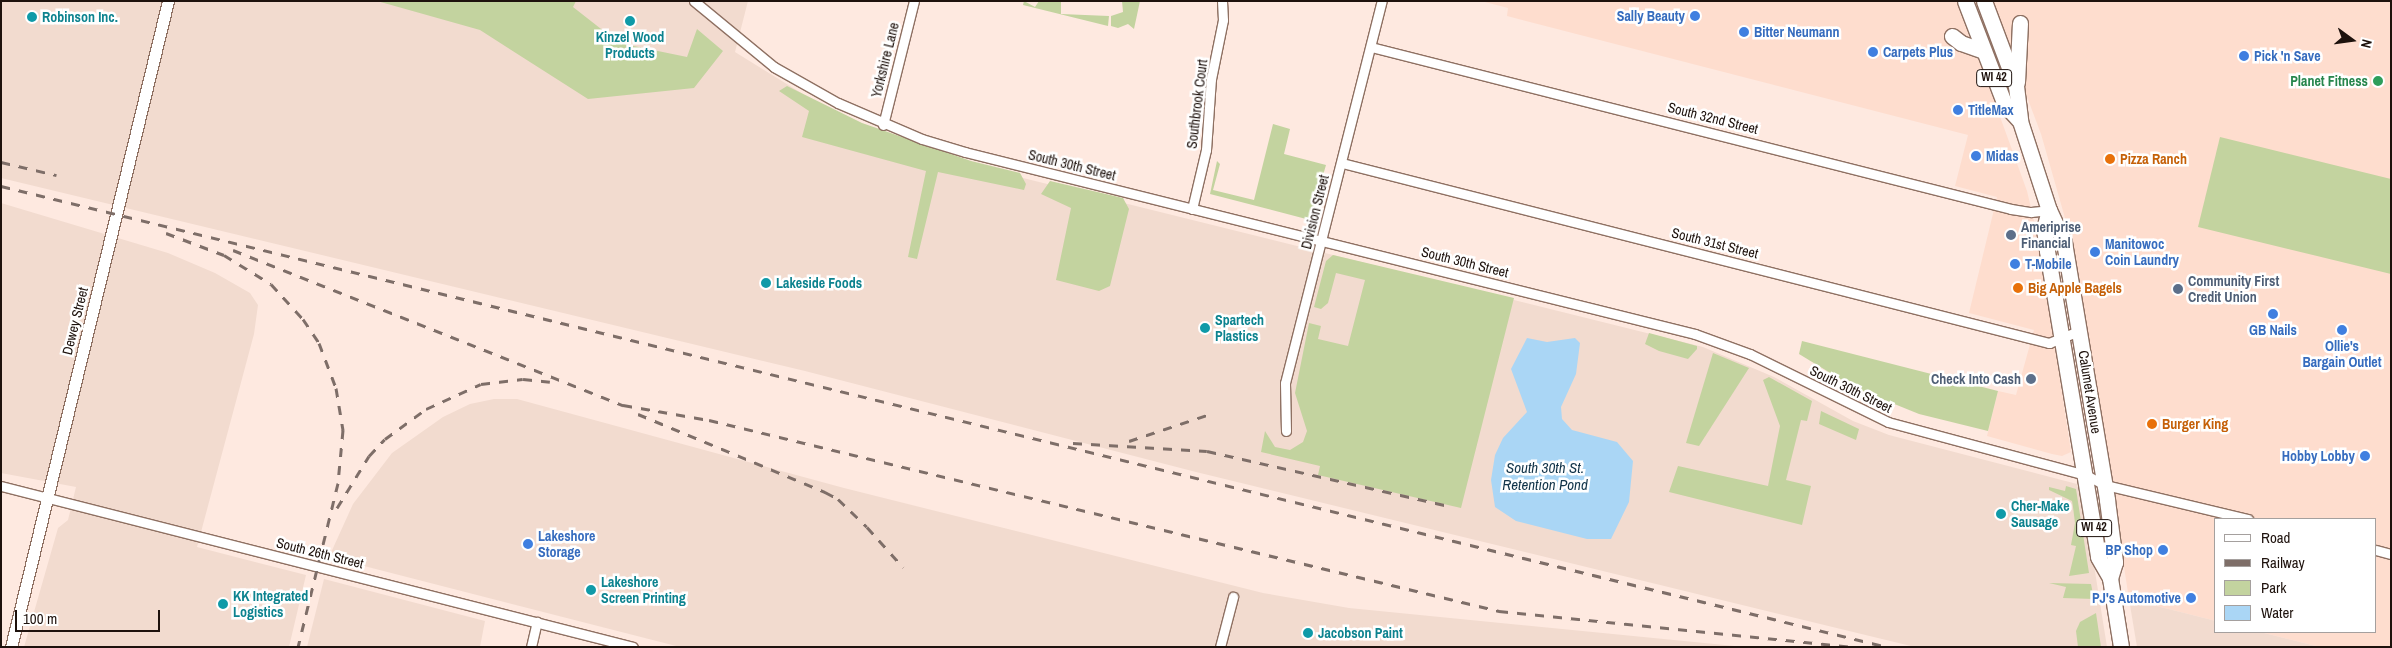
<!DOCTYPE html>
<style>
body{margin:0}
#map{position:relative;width:2392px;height:648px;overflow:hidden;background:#fee9e0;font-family:"Archivo Narrow",sans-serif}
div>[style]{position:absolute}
.built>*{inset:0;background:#feddce}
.industrial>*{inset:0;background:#f2dbcf}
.green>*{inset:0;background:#c3d39f}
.water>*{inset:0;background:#aad6f5}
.roads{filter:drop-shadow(1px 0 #8e7062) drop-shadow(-1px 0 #8e7062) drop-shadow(0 1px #8e7062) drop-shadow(0 -1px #8e7062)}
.minor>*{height:9px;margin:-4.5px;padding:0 4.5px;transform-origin:4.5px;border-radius:4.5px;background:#fff}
.tertiary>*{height:11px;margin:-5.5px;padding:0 5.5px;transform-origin:5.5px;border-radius:5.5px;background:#fff}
.primary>*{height:15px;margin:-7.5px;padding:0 7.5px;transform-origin:7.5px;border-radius:7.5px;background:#fff}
.rail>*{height:3px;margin-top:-1.5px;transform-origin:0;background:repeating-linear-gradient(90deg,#7e6e68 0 9px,transparent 0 18px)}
.dots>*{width:14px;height:14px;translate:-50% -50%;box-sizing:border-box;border:2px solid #fff;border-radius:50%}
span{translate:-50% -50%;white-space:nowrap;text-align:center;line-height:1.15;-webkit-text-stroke:5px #fff;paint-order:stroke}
.shield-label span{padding:1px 4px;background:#fff;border:1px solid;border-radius:4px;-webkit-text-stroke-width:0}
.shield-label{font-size:12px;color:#1e120d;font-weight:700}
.shop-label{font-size:14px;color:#366cbe;font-weight:700}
.right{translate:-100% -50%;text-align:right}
.left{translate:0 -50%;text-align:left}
.culture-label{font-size:14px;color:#0d838f;font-weight:700}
.street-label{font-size:14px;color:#1e120d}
.leisure-label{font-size:14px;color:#27864d;font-weight:700}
.food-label{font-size:14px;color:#c56008;font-weight:700}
.service-label{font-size:14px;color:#4e5e75;font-weight:700}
.water-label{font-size:15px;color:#123449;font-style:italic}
.frame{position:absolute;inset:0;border:2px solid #1e120d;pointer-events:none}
.legend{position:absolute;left:2214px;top:518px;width:162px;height:115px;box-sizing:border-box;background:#fff;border:1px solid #a5a09e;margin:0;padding:6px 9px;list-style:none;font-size:15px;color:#1e120d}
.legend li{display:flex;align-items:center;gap:10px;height:25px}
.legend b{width:25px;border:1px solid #a5a09e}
.north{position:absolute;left:2327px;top:15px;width:50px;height:50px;-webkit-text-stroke:4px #fff;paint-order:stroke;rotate:104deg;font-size:14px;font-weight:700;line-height:20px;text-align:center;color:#1e120d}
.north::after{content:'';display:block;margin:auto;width:18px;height:22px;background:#1e120d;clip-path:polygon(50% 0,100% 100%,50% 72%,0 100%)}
.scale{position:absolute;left:15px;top:610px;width:145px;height:22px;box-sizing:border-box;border:2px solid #1e120d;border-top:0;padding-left:6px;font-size:15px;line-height:18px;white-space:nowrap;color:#1e120d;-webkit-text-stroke:4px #fff;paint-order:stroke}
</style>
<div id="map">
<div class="built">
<div style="clip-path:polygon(1481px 1px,1958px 1px,2027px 191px,2039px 242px,2071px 452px,2062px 456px,2052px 454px,1987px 436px,1998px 391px,2016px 395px,2034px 330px,1969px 313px,1997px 197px,1955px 186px,1968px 135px,1507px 16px,1508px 8px)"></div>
<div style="clip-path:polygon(1991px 1px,2391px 1px,2391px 647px,2320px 647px,2260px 632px,2376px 632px,2376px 519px,2216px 519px,2216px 621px,2129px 599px,2081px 291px,2067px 225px,2041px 134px)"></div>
</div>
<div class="industrial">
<div style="clip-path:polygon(1px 1px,748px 1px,735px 52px,842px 118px,959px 162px,1703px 347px,1774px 377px,1853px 421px,1889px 435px,2077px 484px,2086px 515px,2107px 647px,1915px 647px,1196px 472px,805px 371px,1px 178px)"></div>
<div style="clip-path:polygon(1px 203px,168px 253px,215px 273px,250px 293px,258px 305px,254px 334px,197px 547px,306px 575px,289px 647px,24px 647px,58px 528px,68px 520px,76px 487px,1px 473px)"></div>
<div style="clip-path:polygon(494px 399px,517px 399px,844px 488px,1263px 593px,1349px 608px,1745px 647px,680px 647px,329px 557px,353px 504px,392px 453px,443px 417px,470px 404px)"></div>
<div style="clip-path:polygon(324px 579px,485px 621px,480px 647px,307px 647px)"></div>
<div style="clip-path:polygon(2129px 599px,2216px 621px,2216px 632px,2260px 632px,2320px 647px,2137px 647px)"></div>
</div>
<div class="green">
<div style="clip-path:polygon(377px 1px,576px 1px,573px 7px,619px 43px,687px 57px,697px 29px,723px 51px,694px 88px,588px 99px,480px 30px)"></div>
<div style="clip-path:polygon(1024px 1px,1035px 7px,1039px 1px,1061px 1px,1061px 14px,1109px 16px,1108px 26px,1023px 5px)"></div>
<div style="clip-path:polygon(1122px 1px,1140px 1px,1134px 29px,1128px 24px,1118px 28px,1111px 26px,1111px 16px,1123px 12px)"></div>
<div style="clip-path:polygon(787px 86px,862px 123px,971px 161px,1020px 173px,1026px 184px,1024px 190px,938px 172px,917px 259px,908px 257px,926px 171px,802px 137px,809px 111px,779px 91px)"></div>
<div style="clip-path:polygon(1273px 124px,1290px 129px,1284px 154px,1326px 165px,1310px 220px,1210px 194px,1217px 161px,1220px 164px,1213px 190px,1254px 200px)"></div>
<div style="clip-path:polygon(2220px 137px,2391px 179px,2391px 274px,2198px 227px)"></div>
<div style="clip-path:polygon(1050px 181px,1123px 198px,1129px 209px,1110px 286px,1099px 291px,1056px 280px,1071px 208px,1041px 194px)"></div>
<div style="clip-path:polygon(1333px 255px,1514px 298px,1461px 508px,1318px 475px,1320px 466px,1261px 452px,1265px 431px,1275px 447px,1290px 450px,1303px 442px,1307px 431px,1295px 393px,1309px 323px,1321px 326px,1318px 339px,1348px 346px,1365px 280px,1336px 273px,1328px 303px,1321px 309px,1314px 307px,1326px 261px)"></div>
<div style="clip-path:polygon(1649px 333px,1697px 346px,1697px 349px,1688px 359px,1659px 351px,1645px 344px)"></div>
<div style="clip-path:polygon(1802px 341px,1998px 391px,1988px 431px,1919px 414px,1855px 388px,1799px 354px)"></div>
<div style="clip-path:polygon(1713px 353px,1749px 368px,1699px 446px,1686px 443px)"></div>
<div style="clip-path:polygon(1769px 377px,1812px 401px,1807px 421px,1801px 420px,1786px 480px,1811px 486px,1802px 525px,1669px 492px,1678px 466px,1768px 486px,1780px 426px,1763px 380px)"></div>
<div style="clip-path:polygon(1821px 411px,1859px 429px,1856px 440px,1819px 424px)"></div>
<div style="clip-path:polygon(2066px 486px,2076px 489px,2089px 573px,2069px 576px,2076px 546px,2071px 545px,2075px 523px,2073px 507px,2072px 501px,2049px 490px,2049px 487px,2065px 491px)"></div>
<div style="clip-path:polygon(2049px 583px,2091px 584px,2094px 599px,2063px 598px,2066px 587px)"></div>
<div style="clip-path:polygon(2096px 613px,2101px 647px,2078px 647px,2076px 631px,2080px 622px)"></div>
</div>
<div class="water">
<div style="clip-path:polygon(1527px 338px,1547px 342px,1575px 338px,1580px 343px,1576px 374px,1561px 407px,1562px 419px,1572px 430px,1617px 442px,1633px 461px,1629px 502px,1611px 539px,1587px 539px,1516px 521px,1495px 507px,1491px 480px,1495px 455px,1503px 438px,1527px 412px,1511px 369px)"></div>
</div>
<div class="roads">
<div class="minor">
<div style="left:694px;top:1px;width:104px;rotate:39.5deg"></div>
<div style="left:774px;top:67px;width:73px;rotate:29.4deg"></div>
<div style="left:838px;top:103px;width:91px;rotate:23.2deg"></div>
<div style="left:922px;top:139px;width:45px;rotate:16.8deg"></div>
<div style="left:965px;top:152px;width:752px;rotate:14deg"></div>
<div style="left:1695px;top:334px;width:59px;rotate:20deg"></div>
<div style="left:1750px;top:354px;width:154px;rotate:26.2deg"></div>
<div style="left:1888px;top:422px;width:205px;rotate:15deg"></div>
<div style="left:2086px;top:475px;width:21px;rotate:28deg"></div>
<div style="left:2105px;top:485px;width:147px;rotate:13.4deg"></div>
<div style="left:1371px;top:47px;width:660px;rotate:14.2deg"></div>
<div style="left:2011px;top:209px;width:20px;rotate:9deg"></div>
<div style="left:2031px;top:212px;width:18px;rotate:-6deg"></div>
<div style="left:883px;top:125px;width:128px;rotate:-76deg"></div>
<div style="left:1342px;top:163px;width:730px;rotate:14.28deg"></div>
<div style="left:2049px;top:343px;width:32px;rotate:-22deg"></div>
<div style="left:1192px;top:209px;width:61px;rotate:-76.7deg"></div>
<div style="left:1206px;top:150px;width:71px;rotate:-86deg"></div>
<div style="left:1211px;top:79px;width:60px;rotate:-78.5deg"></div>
<div style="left:1223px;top:20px;width:19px;rotate:-93deg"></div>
<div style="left:1286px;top:431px;width:48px;rotate:-91.2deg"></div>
<div style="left:1285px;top:383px;width:394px;rotate:-75.8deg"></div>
<div style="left:1px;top:486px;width:652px;rotate:14.29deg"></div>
<div style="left:2376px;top:550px;width:16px;rotate:15deg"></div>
<div style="left:531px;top:647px;width:26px;rotate:-77deg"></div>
<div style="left:1220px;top:647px;width:52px;rotate:-75.4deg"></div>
</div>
<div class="tertiary">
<div style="left:11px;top:647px;width:665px;rotate:-76.34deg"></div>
</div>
<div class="primary">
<div style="left:1965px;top:1px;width:111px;rotate:69deg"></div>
<div style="left:2005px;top:105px;width:22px;rotate:47deg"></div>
<div style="left:1984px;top:1px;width:91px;rotate:69.4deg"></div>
<div style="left:2016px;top:86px;width:35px;rotate:83deg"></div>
<div style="left:2020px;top:121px;width:94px;rotate:72deg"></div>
<div style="left:2049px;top:210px;width:35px;rotate:65deg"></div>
<div style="left:2064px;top:242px;width:262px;rotate:80.5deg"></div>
<div style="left:2107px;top:500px;width:63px;rotate:82.6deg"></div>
<div style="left:2115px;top:562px;width:17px;rotate:107deg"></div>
<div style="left:1952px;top:36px;width:11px;rotate:38deg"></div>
<div style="left:1961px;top:43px;width:24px;rotate:19deg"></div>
<div style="left:2017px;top:82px;width:59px;rotate:-87.1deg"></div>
<div style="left:2049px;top:210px;width:20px;rotate:105deg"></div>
<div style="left:2044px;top:229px;width:22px;rotate:82deg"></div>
<div style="left:2047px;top:251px;width:310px;rotate:80.5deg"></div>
<div style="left:2098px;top:557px;width:24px;rotate:60deg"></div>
<div style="left:2110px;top:578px;width:70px;rotate:80.9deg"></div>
</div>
</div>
<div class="rail">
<div style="left:1px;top:162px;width:57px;rotate:13.3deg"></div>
<div style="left:1px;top:186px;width:1942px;rotate:13.73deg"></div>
<div style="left:166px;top:233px;width:62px;rotate:20.8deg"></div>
<div style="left:224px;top:255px;width:55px;rotate:31.7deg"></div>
<div style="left:271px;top:284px;width:47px;rotate:47.6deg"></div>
<div style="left:303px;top:319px;width:29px;rotate:56deg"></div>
<div style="left:319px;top:343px;width:48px;rotate:69.3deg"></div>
<div style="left:336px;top:388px;width:43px;rotate:80.5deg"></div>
<div style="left:343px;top:430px;width:53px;rotate:95.4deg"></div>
<div style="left:338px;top:483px;width:169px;rotate:103.7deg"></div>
<div style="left:233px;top:250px;width:420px;rotate:21.7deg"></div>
<div style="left:623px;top:405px;width:87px;rotate:9.9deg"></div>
<div style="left:709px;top:420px;width:813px;rotate:13.59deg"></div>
<div style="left:1499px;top:611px;width:356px;rotate:5.8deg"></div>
<div style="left:638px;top:414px;width:203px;rotate:22.6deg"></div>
<div style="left:825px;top:492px;width:15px;rotate:28deg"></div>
<div style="left:838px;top:499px;width:40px;rotate:44deg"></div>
<div style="left:867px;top:527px;width:54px;rotate:48deg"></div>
<div style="left:1129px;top:441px;width:89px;rotate:-18.4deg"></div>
<div style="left:1073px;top:443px;width:134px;rotate:3.4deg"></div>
<div style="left:1207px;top:451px;width:248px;rotate:12.8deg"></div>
<div style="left:337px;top:508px;width:61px;rotate:-58.4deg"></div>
<div style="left:369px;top:456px;width:23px;rotate:-47deg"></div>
<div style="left:385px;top:439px;width:51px;rotate:-36.2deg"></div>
<div style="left:426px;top:409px;width:60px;rotate:-24.4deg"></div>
<div style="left:481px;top:384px;width:42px;rotate:-6.8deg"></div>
<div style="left:523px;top:379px;width:27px;rotate:6deg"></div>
</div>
<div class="dots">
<div style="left:1695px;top:16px;background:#3f7fe0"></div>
<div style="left:32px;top:17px;background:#0f9aa8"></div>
<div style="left:630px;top:21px;background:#0f9aa8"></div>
<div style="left:1744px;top:32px;background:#3f7fe0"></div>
<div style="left:1873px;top:52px;background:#3f7fe0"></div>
<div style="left:2244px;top:56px;background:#3f7fe0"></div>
<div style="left:2378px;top:81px;background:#2e9e5b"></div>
<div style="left:1958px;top:110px;background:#3f7fe0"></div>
<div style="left:1976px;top:156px;background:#3f7fe0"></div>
<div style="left:2110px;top:159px;background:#e8710a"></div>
<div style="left:2011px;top:235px;background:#5c6f8a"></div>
<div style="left:2095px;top:252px;background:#3f7fe0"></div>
<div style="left:2015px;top:264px;background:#3f7fe0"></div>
<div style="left:766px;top:283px;background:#0f9aa8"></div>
<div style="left:2018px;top:288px;background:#e8710a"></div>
<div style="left:2178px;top:289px;background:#5c6f8a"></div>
<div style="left:2273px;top:314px;background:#3f7fe0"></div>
<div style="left:1205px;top:328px;background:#0f9aa8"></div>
<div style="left:2342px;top:330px;background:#3f7fe0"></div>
<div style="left:2031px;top:379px;background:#5c6f8a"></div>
<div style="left:2152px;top:424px;background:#e8710a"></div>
<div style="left:2365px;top:456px;background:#3f7fe0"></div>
<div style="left:2001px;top:514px;background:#0f9aa8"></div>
<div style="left:528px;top:544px;background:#3f7fe0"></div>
<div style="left:2163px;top:550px;background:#3f7fe0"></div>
<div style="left:591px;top:590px;background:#0f9aa8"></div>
<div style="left:2191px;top:598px;background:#3f7fe0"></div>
<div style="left:223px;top:604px;background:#0f9aa8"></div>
<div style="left:1308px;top:633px;background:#0f9aa8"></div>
</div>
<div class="shield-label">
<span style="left:1994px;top:78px">WI 42</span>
<span style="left:2094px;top:528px">WI 42</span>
</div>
<div class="shop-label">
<span class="right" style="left:1685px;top:16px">Sally Beauty</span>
<span class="left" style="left:1754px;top:32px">Bitter Neumann</span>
<span class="left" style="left:1883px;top:52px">Carpets Plus</span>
<span class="left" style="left:2254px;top:56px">Pick 'n Save</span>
<span class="left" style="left:1968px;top:110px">TitleMax</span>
<span class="left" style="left:1986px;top:156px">Midas</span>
<span class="left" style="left:2105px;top:252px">Manitowoc<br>Coin Laundry</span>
<span class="left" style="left:2025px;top:264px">T-Mobile</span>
<span style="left:2273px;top:330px">GB Nails</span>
<span style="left:2342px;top:354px">Ollie's<br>Bargain Outlet</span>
<span class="right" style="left:2355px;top:456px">Hobby Lobby</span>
<span class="left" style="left:538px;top:544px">Lakeshore<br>Storage</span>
<span class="right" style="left:2153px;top:550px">BP Shop</span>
<span class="right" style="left:2181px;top:598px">PJ's Automotive</span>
</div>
<div class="culture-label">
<span class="left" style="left:42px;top:17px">Robinson Inc.</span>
<span style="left:630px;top:45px">Kinzel Wood<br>Products</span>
<span class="left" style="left:776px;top:283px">Lakeside Foods</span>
<span class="left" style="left:1215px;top:328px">Spartech<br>Plastics</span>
<span class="left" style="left:2011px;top:514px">Cher-Make<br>Sausage</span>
<span class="left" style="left:601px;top:590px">Lakeshore<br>Screen Printing</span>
<span class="left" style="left:233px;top:604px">KK Integrated<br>Logistics</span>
<span class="left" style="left:1318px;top:633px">Jacobson Paint</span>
</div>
<div class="street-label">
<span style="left:885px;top:60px;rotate:-76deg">Yorkshire Lane</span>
<span style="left:1197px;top:104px;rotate:-83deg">Southbrook Court</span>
<span style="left:1713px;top:118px;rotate:14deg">South 32nd Street</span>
<span style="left:1072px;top:165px;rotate:14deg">South 30th Street</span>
<span style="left:1315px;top:212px;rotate:-76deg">Division Street</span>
<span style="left:1715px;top:243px;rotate:14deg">South 31st Street</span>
<span style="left:1465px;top:262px;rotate:14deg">South 30th Street</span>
<span style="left:75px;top:321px;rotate:-76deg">Dewey Street</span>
<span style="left:1851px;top:389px;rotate:26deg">South 30th Street</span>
<span style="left:2090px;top:392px;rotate:81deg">Calumet Avenue</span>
<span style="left:320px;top:553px;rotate:14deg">South 26th Street</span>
</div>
<div class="leisure-label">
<span class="right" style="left:2368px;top:81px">Planet Fitness</span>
</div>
<div class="food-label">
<span class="left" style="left:2120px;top:159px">Pizza Ranch</span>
<span class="left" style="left:2028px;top:288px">Big Apple Bagels</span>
<span class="left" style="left:2162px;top:424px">Burger King</span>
</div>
<div class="service-label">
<span class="left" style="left:2021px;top:235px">Ameriprise<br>Financial</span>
<span class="left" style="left:2188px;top:289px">Community First<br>Credit Union</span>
<span class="right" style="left:2021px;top:379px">Check Into Cash</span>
</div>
<div class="water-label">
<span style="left:1545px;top:476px">South 30th St.<br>Retention Pond</span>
</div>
<div class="frame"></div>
<ul class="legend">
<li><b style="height:6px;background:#fff"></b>Road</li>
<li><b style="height:6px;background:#7e6e68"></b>Railway</li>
<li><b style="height:14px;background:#c3d39f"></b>Park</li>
<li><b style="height:14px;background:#aad6f5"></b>Water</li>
</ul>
<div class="north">N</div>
<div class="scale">100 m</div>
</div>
